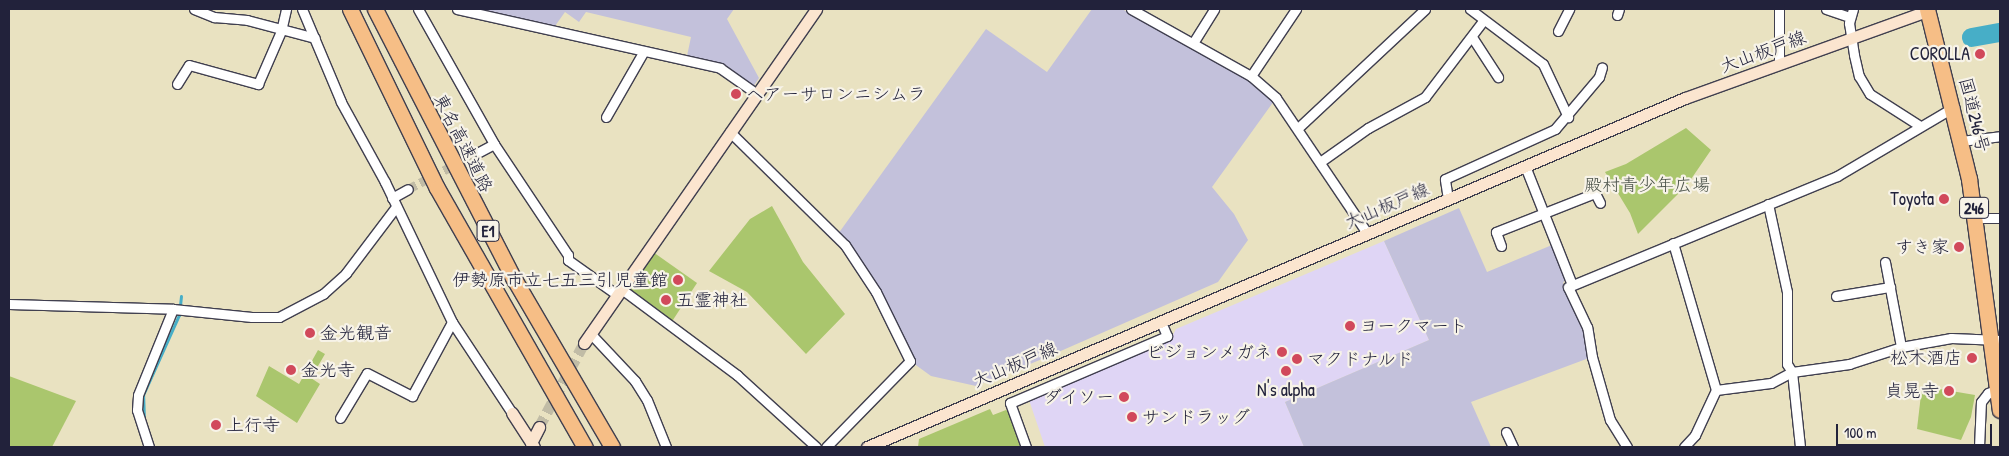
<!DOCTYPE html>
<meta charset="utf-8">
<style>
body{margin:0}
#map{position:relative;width:2009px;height:456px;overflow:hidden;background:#e9e2c1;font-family:"Patrick Hand","Klee One",sans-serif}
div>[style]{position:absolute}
.built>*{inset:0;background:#dfd5f5}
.industrial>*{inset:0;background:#c3c1db}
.green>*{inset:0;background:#aac66d}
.stream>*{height:3px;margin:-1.5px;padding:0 1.5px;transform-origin:1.5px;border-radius:1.5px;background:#47aec7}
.river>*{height:19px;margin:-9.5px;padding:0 9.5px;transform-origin:9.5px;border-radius:9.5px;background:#47aec7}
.street-tunnel>*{height:9px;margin-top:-4.5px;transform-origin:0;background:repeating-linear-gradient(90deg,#c1bca6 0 9px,transparent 0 13.5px)}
.secondary-tunnel>*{height:11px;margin-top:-5.5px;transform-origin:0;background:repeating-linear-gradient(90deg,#c1bca6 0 11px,transparent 0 16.5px)}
.roads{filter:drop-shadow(1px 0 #403f4f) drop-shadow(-1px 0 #403f4f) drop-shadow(0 1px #403f4f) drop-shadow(0 -1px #403f4f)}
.street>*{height:9px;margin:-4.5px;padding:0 4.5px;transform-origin:4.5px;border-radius:4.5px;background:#fff}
.secondary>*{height:11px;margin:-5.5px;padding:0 5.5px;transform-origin:5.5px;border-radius:5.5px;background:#fbe5cf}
.highway>*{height:15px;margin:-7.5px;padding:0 7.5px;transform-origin:7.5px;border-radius:7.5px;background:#f6be86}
.dots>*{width:14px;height:14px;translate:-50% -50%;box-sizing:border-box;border:2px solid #f7f3e8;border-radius:50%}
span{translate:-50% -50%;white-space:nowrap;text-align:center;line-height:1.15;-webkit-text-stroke:4.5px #f7f3e8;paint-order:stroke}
.shield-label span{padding:1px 4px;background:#f7f3e8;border:1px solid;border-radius:4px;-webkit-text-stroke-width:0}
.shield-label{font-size:16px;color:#22223b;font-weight:700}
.street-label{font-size:18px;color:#22223b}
.poi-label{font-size:18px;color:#22223b}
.right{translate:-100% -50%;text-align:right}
.left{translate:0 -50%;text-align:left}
.park-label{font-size:18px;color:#4b534a}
.frame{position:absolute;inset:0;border:10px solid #22223b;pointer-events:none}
.scale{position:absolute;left:1836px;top:424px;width:156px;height:22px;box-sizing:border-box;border:2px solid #22223b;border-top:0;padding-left:6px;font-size:15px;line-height:18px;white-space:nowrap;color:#22223b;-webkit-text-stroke:4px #f7f3e8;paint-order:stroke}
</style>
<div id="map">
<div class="built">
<div style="clip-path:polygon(1384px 241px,1429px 340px,1285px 402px,1304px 447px,1045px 447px,1029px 400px,1171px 339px,1176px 329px)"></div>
</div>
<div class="industrial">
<div style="clip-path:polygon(470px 9px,734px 9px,727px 19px,759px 78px,753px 87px,687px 56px,691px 37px,586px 12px,579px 22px,565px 12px,555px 26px)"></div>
<div style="clip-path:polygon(1092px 9px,1122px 9px,1248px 78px,1274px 101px,1212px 187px,1234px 214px,1248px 240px,1218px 282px,1047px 357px,976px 386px,931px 376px,913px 363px,838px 234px,986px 29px,1047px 72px)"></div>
<div style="clip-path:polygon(1459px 208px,1487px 272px,1552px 245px,1566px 278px,1563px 283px,1567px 295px,1583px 327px,1589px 358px,1471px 402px,1491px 447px,1304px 447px,1285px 402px,1429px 340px,1384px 241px)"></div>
</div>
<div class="green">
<div style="clip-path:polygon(1686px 128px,1711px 150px,1687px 185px,1638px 234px,1630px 213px,1605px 172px,1626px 164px)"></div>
<div style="clip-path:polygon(772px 206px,803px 262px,845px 314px,806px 354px,747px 292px,709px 271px,750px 219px)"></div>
<div style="clip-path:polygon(653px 252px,697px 283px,671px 323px,628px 291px)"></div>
<div style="clip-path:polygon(318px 350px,325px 354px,311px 378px,320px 384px,297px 423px,256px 396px,269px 366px,299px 384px)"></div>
<div style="clip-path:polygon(9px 376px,76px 401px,52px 447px,9px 447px)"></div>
<div style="clip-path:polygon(1922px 386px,1975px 395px,1971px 417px,1961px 440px,1917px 429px)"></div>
<div style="clip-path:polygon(990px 409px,993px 415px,1006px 410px,1010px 412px,1022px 447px,918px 447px,919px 439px)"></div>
</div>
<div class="stream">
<div style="left:144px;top:420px;width:25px;rotate:-92deg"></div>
<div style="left:143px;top:395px;width:88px;rotate:-65.8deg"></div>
<div style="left:179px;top:315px;width:19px;rotate:-84deg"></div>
</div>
<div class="river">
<div style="left:1971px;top:37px;width:29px;rotate:-10deg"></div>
</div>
<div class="street-tunnel">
<div style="left:408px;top:189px;width:80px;rotate:-27.5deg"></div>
</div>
<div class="secondary-tunnel">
<div style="left:539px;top:427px;width:95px;rotate:-61.8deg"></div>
</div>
<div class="roads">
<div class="street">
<div style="left:194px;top:9px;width:22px;rotate:22deg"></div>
<div style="left:214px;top:17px;width:33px;rotate:5deg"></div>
<div style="left:247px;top:20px;width:70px;rotate:14.8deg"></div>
<div style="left:302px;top:9px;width:101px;rotate:67.2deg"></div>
<div style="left:341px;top:102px;width:91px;rotate:61.2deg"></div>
<div style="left:385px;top:182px;width:155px;rotate:64.4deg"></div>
<div style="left:452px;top:322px;width:109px;rotate:56.6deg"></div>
<div style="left:418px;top:9px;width:155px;rotate:60.6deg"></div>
<div style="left:494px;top:144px;width:133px;rotate:56.3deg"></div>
<div style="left:568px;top:255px;width:5px;rotate:90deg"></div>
<div style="left:568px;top:260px;width:59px;rotate:35.3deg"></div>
<div style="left:457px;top:9px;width:270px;rotate:12.6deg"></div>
<div style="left:720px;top:68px;width:45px;rotate:35.1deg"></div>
<div style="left:1131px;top:9px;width:137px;rotate:29.2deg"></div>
<div style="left:1251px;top:76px;width:33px;rotate:41deg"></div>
<div style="left:1276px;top:98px;width:163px;rotate:56deg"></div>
<div style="left:1470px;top:9px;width:91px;rotate:37deg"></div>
<div style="left:1543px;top:64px;width:59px;rotate:64.7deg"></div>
<div style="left:1779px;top:9px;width:55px;rotate:90deg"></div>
<div style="left:1826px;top:9px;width:24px;rotate:19deg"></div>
<div style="left:1853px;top:9px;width:15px;rotate:106deg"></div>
<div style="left:1849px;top:23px;width:32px;rotate:81deg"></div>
<div style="left:1854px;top:55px;width:22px;rotate:77deg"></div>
<div style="left:1859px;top:76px;width:21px;rotate:59deg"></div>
<div style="left:1870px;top:94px;width:59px;rotate:32.6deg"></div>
<div style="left:1617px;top:15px;width:6px;rotate:-72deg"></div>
<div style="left:1558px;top:31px;width:25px;rotate:-63deg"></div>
<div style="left:1472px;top:37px;width:48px;rotate:57deg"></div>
<div style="left:1193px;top:43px;width:40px;rotate:-58deg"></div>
<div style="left:1251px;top:76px;width:81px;rotate:-56.1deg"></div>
<div style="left:177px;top:84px;width:22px;rotate:-58deg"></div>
<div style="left:189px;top:65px;width:72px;rotate:15.4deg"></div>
<div style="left:258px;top:84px;width:58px;rotate:-66.5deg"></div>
<div style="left:281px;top:31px;width:23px;rotate:-77deg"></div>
<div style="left:606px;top:117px;width:76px;rotate:-60.1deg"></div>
<div style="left:1298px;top:128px;width:174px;rotate:-43.1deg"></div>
<div style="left:730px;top:132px;width:161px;rotate:44.5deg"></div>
<div style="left:845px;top:245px;width:56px;rotate:56.6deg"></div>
<div style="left:876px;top:292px;width:77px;rotate:63.8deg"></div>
<div style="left:910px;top:361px;width:120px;rotate:134.3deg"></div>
<div style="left:1961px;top:141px;width:39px;rotate:-7deg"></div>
<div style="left:479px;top:152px;width:17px;rotate:-28deg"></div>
<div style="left:1320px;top:162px;width:59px;rotate:-35.3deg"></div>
<div style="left:1368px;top:128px;width:65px;rotate:-28.5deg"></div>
<div style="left:1425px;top:97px;width:96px;rotate:-52.7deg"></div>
<div style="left:1525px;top:166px;width:128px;rotate:68.4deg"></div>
<div style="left:392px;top:198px;width:18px;rotate:-29deg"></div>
<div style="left:1448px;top:199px;width:20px;rotate:-99deg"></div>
<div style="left:1445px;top:179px;width:121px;rotate:-24.4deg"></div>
<div style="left:1555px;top:129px;width:68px;rotate:-49.8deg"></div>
<div style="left:1599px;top:77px;width:10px;rotate:-73deg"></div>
<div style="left:1768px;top:204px;width:90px;rotate:77.8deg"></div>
<div style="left:1787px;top:292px;width:72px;rotate:90deg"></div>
<div style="left:1787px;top:364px;width:9px;rotate:58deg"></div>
<div style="left:1792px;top:372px;width:75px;rotate:83.9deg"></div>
<div style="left:1976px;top:218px;width:24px"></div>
<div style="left:1673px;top:243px;width:153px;rotate:73.7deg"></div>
<div style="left:1501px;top:246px;width:15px;rotate:-110deg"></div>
<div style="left:1496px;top:232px;width:106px;rotate:-21.5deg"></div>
<div style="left:1595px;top:193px;width:11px;rotate:63deg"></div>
<div style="left:1885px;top:262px;width:86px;rotate:79.3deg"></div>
<div style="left:620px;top:288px;width:146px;rotate:36.6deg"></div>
<div style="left:737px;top:375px;width:107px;rotate:42.3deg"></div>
<div style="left:1836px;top:296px;width:55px;rotate:-9.5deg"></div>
<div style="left:9px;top:304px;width:164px;rotate:1.7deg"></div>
<div style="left:173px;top:309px;width:79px;rotate:5.8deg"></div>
<div style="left:252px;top:317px;width:27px"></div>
<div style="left:279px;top:317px;width:50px;rotate:-27.6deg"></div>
<div style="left:323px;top:294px;width:31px;rotate:-42deg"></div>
<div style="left:346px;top:273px;width:83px;rotate:-52.9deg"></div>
<div style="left:590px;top:333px;width:66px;rotate:46.8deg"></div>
<div style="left:635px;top:381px;width:22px;rotate:58deg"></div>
<div style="left:647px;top:400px;width:51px;rotate:68deg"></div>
<div style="left:340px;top:418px;width:52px;rotate:-59deg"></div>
<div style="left:367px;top:373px;width:51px;rotate:27.1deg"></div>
<div style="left:412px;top:396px;width:84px;rotate:-61.6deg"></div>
<div style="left:1506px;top:432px;width:17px;rotate:65deg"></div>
<div style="left:149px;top:447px;width:39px;rotate:-108deg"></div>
<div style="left:137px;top:410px;width:15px;rotate:-86deg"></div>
<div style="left:138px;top:395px;width:93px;rotate:-67.9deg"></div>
<div style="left:1026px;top:447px;width:47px;rotate:-110deg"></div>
<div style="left:1010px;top:403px;width:171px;rotate:-23.1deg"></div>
<div style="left:1167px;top:336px;width:15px;rotate:-113deg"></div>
<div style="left:1627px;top:447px;width:32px;rotate:-122deg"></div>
<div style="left:1610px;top:420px;width:66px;rotate:-105.9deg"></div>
<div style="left:1592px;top:357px;width:30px;rotate:-99deg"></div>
<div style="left:1587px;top:327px;width:44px;rotate:-115.4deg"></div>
<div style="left:1568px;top:287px;width:291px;rotate:-22.4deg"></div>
<div style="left:1837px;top:176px;width:136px;rotate:-30.5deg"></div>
<div style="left:1684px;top:447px;width:16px;rotate:-47deg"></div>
<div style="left:1695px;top:435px;width:50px;rotate:-65deg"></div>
<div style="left:1716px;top:390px;width:55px;rotate:-7.3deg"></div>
<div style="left:1771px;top:383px;width:24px;rotate:-28deg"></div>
<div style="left:1792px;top:372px;width:58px;rotate:-8deg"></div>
<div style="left:1849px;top:364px;width:55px;rotate:-18.1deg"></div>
<div style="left:1901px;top:347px;width:51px;rotate:-10.2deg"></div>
<div style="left:1951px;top:338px;width:49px;rotate:2.3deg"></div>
<div style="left:1979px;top:447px;width:45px;rotate:-87.5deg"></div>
<div style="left:1981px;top:402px;width:11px;rotate:-52deg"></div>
<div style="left:1988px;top:393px;width:11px;rotate:-22deg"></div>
</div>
<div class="secondary">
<div style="left:584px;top:343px;width:407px;rotate:-55.2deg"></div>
<div style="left:512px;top:413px;width:40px;rotate:57.1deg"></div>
<div style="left:531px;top:443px;width:18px;rotate:-63deg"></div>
<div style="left:867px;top:447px;width:889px;rotate:-23.11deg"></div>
<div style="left:1685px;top:98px;width:257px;rotate:-19.8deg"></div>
</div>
<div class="highway">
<div style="left:350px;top:9px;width:199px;rotate:64.1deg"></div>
<div style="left:437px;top:188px;width:298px;rotate:60.3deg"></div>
<div style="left:375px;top:9px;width:304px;rotate:62.8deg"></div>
<div style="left:514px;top:279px;width:194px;rotate:59.7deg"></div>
<div style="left:1927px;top:9px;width:175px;rotate:76.1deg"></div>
<div style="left:1969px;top:179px;width:233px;rotate:82.4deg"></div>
</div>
</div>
<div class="dots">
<div style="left:1980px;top:54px;background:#d1495b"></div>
<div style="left:736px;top:94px;background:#d1495b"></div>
<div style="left:1944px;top:199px;background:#d1495b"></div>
<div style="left:1959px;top:247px;background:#d1495b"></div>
<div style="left:678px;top:280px;background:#d1495b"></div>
<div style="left:666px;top:300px;background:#d1495b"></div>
<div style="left:1350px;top:326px;background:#d1495b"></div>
<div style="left:310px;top:333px;background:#d1495b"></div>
<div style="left:1282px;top:352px;background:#d1495b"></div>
<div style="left:1972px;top:358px;background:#d1495b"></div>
<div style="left:1297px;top:359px;background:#d1495b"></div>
<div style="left:291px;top:370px;background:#d1495b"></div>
<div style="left:1286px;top:371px;background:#d1495b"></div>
<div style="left:1949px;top:391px;background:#d1495b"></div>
<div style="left:1124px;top:397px;background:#d1495b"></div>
<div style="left:1132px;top:417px;background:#d1495b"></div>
<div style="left:216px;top:425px;background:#d1495b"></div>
</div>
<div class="shield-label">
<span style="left:1974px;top:208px">246</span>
<span style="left:488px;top:231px">E1</span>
</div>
<div class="street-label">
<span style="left:1763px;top:52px;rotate:-20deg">大山板戸線</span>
<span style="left:1974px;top:115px;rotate:76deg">国道246号</span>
<span style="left:463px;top:143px;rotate:63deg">東名高速道路</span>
<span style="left:1387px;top:206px;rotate:-23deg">大山板戸線</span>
<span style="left:1015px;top:365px;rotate:-23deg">大山板戸線</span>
</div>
<div class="poi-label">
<span class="right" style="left:1970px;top:54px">COROLLA</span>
<span class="left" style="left:746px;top:94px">ヘアーサロンニシムラ</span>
<span class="right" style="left:1934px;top:199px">Toyota</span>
<span class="right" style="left:1949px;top:247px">すき家</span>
<span class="right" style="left:668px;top:280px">伊勢原市立七五三引児童館</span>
<span class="left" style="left:676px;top:300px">五霊神社</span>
<span class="left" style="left:1360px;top:326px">ヨークマート</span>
<span class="left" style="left:320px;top:333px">金光観音</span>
<span class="right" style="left:1272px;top:352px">ビジョンメガネ</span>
<span class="right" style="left:1962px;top:358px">松木酒店</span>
<span class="left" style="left:1307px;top:359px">マクドナルド</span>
<span class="left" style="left:301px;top:370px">金光寺</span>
<span style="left:1286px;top:390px">N's alpha</span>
<span class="right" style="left:1939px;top:391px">貞晃寺</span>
<span class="right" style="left:1114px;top:397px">ダイソー</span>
<span class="left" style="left:1142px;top:417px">サンドラッグ</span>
<span class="left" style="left:226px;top:425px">上行寺</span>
</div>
<div class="park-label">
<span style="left:1647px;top:185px">殿村青少年広場</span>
</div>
<div class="frame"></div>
<div class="scale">100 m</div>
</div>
